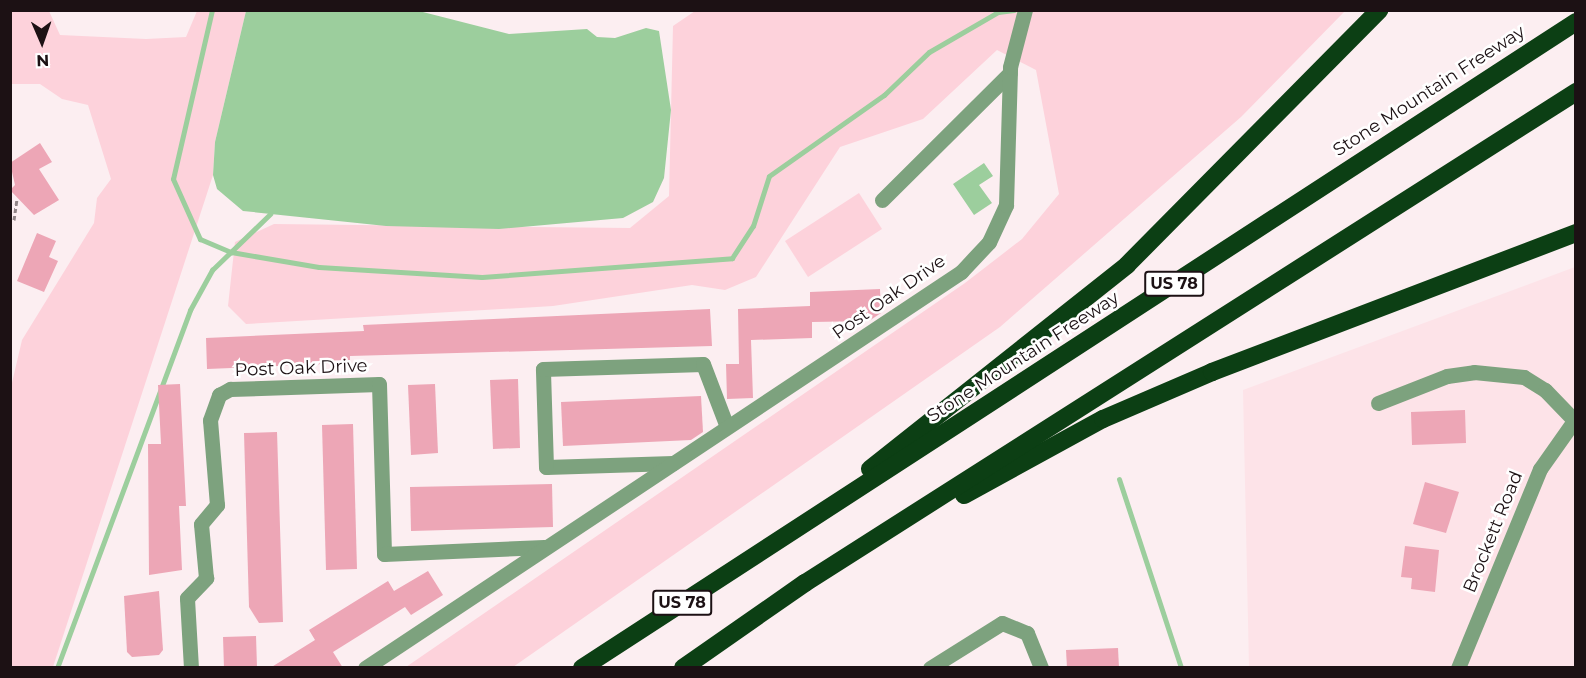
<!DOCTYPE html>
<style>
body{margin:0}
#map{position:relative;width:1586px;height:678px;overflow:hidden;background:#fceef1;font-family:Montserrat,sans-serif}
div>[style]{position:absolute}
.built>*{inset:0;background:#fde3e8}
.green>*{inset:0;background:#fdd2db}
.water>*{inset:0;background:#9cce9d}
.stream>*{height:5px;margin:-2.5px;padding:0 2.5px;transform-origin:2.5px;border-radius:2.5px;background:#9cce9d}
.building>*{inset:0;background:#eda6b6}
.path>*{height:3px;margin-top:-1.5px;transform-origin:0;background:repeating-linear-gradient(90deg,#918487 0 4.5px,transparent 0 7.5px)}
.minor>*{height:15px;margin:-7.5px;padding:0 7.5px;transform-origin:7.5px;border-radius:7.5px;background:#7da27e}
.highway>*{height:18px;margin:-9px;padding:0 9px;transform-origin:9px;border-radius:9px;background:#0c3f14}
span{translate:-50% -50%;white-space:nowrap;text-align:center;line-height:1.15;-webkit-text-stroke:5px #fff;paint-order:stroke}
.shield-label span{padding:2px 4px;background:#fff;border:2px solid;border-radius:4px;-webkit-text-stroke-width:0}
.shield-label{font-size:16px;color:#1c1114;font-weight:700}
.street-label{font-size:18px;color:#1c1114}
.frame{position:absolute;inset:0;border:12px solid #1c1114;pointer-events:none}
.north{position:absolute;left:12px;top:12px;width:60px;height:60px;-webkit-text-stroke:4px #fff;paint-order:stroke;rotate:178deg;font-size:16px;font-weight:700;line-height:24px;text-align:center;color:#1c1114}
.north::after{content:'';display:block;margin:auto;width:21px;height:27px;background:#1c1114;clip-path:polygon(50% 0,100% 100%,50% 72%,0 100%)}
</style>
<div id="map">
<div class="built">
<div style="clip-path:polygon(1575px 267px,1575px 667px,1249px 667px,1243px 390px)"></div>
</div>
<div class="green">
<div style="clip-path:polygon(10px 11px,49px 11px,60px 35px,146px 39px,186px 37px,197px 11px,246px 11px,215px 142px,213px 175px,53px 667px,11px 667px,11px 387px,22px 340px,94px 223px,97px 198px,111px 179px,88px 105px,62px 99px,40px 84px,11px 84px)"></div>
<div style="clip-path:polygon(695px 11px,1345px 11px,1241px 117px,1000px 327px,513px 667px,406px 667px,965px 283px,1022px 239px,1059px 194px,1036px 70px,997px 50px,923px 119px,840px 147px,756px 277px,725px 290px,692px 285px,553px 306px,246px 324px,228px 306px,235px 242px,274px 224px,630px 228px,669px 196px,673px 26px)"></div>
<div style="clip-path:polygon(859px 193px,882px 229px,808px 277px,785px 241px)"></div>
</div>
<div class="water">
<div style="clip-path:polygon(246px 11px,419px 11px,509px 34px,587px 29px,597px 37px,615px 38px,646px 28px,659px 31px,671px 110px,664px 178px,653px 202px,623px 218px,499px 229px,386px 226px,243px 211px,217px 189px,213px 175px,215px 142px)"></div>
<div style="clip-path:polygon(984px 163px,993px 176px,979px 185px,992px 203px,974px 215px,953px 184px)"></div>
</div>
<div class="stream">
<div style="left:212px;top:10px;width:173px;rotate:103deg"></div>
<div style="left:173px;top:179px;width:66px;rotate:65.8deg"></div>
<div style="left:200px;top:239px;width:34px;rotate:23deg"></div>
<div style="left:231px;top:252px;width:89px;rotate:9.7deg"></div>
<div style="left:319px;top:267px;width:163px;rotate:3.5deg"></div>
<div style="left:482px;top:277px;width:251px;rotate:-4.3deg"></div>
<div style="left:732px;top:258px;width:38px;rotate:-57deg"></div>
<div style="left:753px;top:226px;width:52px;rotate:-72.3deg"></div>
<div style="left:769px;top:176px;width:141px;rotate:-35.2deg"></div>
<div style="left:884px;top:95px;width:62px;rotate:-43.7deg"></div>
<div style="left:929px;top:52px;width:80px;rotate:-30.1deg"></div>
<div style="left:998px;top:12px;width:16px;rotate:-7deg"></div>
<div style="left:1119px;top:479px;width:199px;rotate:71.8deg"></div>
<div style="left:57px;top:668px;width:382px;rotate:-69.6deg"></div>
<div style="left:190px;top:310px;width:46px;rotate:-61.2deg"></div>
<div style="left:212px;top:270px;width:81px;rotate:-44deg"></div>
</div>
<div class="building">
<div style="clip-path:polygon(40px 143px,52px 162px,39px 169px,59px 200px,34px 215px,10px 190px,15px 185px,10px 163px)"></div>
<div style="clip-path:polygon(37px 233px,56px 241px,49px 257px,58px 261px,44px 292px,17px 281px)"></div>
<div style="clip-path:polygon(880px 289px,881px 313px,869px 321px,812px 322px,812px 338px,751px 340px,753px 398px,727px 399px,726px 364px,739px 364px,738px 309px,810px 306px,810px 292px)"></div>
<div style="clip-path:polygon(710px 309px,712px 346px,350px 356px,350px 363px,207px 369px,206px 338px,364px 331px,363px 325px)"></div>
<div style="clip-path:polygon(518px 379px,520px 448px,493px 449px,490px 380px)"></div>
<div style="clip-path:polygon(180px 384px,186px 506px,179px 506px,182px 570px,149px 575px,148px 444px,161px 444px,158px 385px)"></div>
<div style="clip-path:polygon(435px 384px,438px 453px,411px 455px,408px 385px)"></div>
<div style="clip-path:polygon(701px 396px,703px 432px,691px 440px,563px 446px,561px 402px)"></div>
<div style="clip-path:polygon(1465px 410px,1466px 443px,1412px 445px,1411px 412px)"></div>
<div style="clip-path:polygon(353px 424px,357px 569px,326px 570px,322px 425px)"></div>
<div style="clip-path:polygon(277px 432px,283px 622px,259px 623px,249px 607px,244px 433px)"></div>
<div style="clip-path:polygon(1425px 482px,1459px 492px,1446px 533px,1413px 524px)"></div>
<div style="clip-path:polygon(552px 484px,553px 527px,411px 531px,410px 487px)"></div>
<div style="clip-path:polygon(1405px 546px,1439px 550px,1435px 592px,1411px 589px,1412px 578px,1401px 577px)"></div>
<div style="clip-path:polygon(428px 571px,443px 595px,411px 615px,405px 607px,333px 652px,343px 668px,270px 668px,315px 640px,309px 630px,388px 581px,394px 591px)"></div>
<div style="clip-path:polygon(159px 591px,163px 650px,159px 655px,132px 657px,127px 652px,124px 596px)"></div>
<div style="clip-path:polygon(256px 636px,257px 668px,224px 668px,223px 637px)"></div>
<div style="clip-path:polygon(1118px 648px,1119px 668px,1067px 668px,1066px 650px)"></div>
</div>
<div class="path">
<div style="left:14px;top:220px;width:21px;rotate:-82deg"></div>
</div>
<div class="minor">
<div style="left:882px;top:200px;width:180px;rotate:-44.8deg"></div>
<div style="left:1378px;top:403px;width:74px;rotate:-21.4deg"></div>
<div style="left:1447px;top:376px;width:27px;rotate:-8deg"></div>
<div style="left:1474px;top:372px;width:50px;rotate:5.7deg"></div>
<div style="left:1524px;top:377px;width:25px;rotate:32deg"></div>
<div style="left:1545px;top:390px;width:42px;rotate:46deg"></div>
<div style="left:673px;top:463px;width:127px;rotate:178.2deg"></div>
<div style="left:546px;top:467px;width:98px;rotate:-91.8deg"></div>
<div style="left:543px;top:369px;width:160px;rotate:-1.8deg"></div>
<div style="left:703px;top:364px;width:67px;rotate:69.1deg"></div>
<div style="left:191px;top:668px;width:70px;rotate:-93.3deg"></div>
<div style="left:187px;top:598px;width:28px;rotate:-46deg"></div>
<div style="left:206px;top:578px;width:54px;rotate:-95.3deg"></div>
<div style="left:201px;top:524px;width:25px;rotate:-50deg"></div>
<div style="left:217px;top:505px;width:85px;rotate:-94.7deg"></div>
<div style="left:210px;top:420px;width:27px;rotate:-70deg"></div>
<div style="left:219px;top:395px;width:13px;rotate:-29deg"></div>
<div style="left:230px;top:389px;width:149px;rotate:-1.9deg"></div>
<div style="left:379px;top:384px;width:170px;rotate:88.3deg"></div>
<div style="left:384px;top:554px;width:160px;rotate:-2.5deg"></div>
<div style="left:365px;top:668px;width:716px;rotate:-33.6deg"></div>
<div style="left:961px;top:272px;width:41px;rotate:-47deg"></div>
<div style="left:989px;top:242px;width:41px;rotate:-65.3deg"></div>
<div style="left:1006px;top:205px;width:138px;rotate:-88.3deg"></div>
<div style="left:1010px;top:67px;width:59px;rotate:-75.3deg"></div>
<div style="left:930px;top:668px;width:85px;rotate:-32deg"></div>
<div style="left:1002px;top:623px;width:27px;rotate:22deg"></div>
<div style="left:1027px;top:633px;width:38px;rotate:68deg"></div>
<div style="left:1458px;top:668px;width:215px;rotate:-67.6deg"></div>
<div style="left:1540px;top:469px;width:62px;rotate:-54.8deg"></div>
</div>
<div class="highway">
<div style="left:870px;top:469px;width:328px;rotate:-38.4deg"></div>
<div style="left:1127px;top:265px;width:359px;rotate:-45.3deg"></div>
<div style="left:964px;top:495px;width:158px;rotate:-28.7deg"></div>
<div style="left:1103px;top:419px;width:119px;rotate:-23.3deg"></div>
<div style="left:1212px;top:372px;width:390px;rotate:-20.9deg"></div>
<div style="left:582px;top:668px;width:1185px;rotate:-33.02deg"></div>
<div style="left:683px;top:668px;width:149px;rotate:-34.9deg"></div>
<div style="left:805px;top:583px;width:914px;rotate:-32.49deg"></div>
</div>
<div class="shield-label">
<span style="left:1174px;top:284px">US 78</span>
<span style="left:682px;top:603px">US 78</span>
</div>
<div class="street-label">
<span style="left:1429px;top:91px;rotate:-33deg">Stone Mountain Freeway</span>
<span style="left:889px;top:297px;rotate:-35deg">Post Oak Drive</span>
<span style="left:1023px;top:357px;rotate:-33deg">Stone Mountain Freeway</span>
<span style="left:301px;top:368px;rotate:-2deg">Post Oak Drive</span>
<span style="left:1493px;top:532px;rotate:-68deg">Brockett Road</span>
</div>
<div class="frame"></div>
<div class="north">N</div>
</div>
